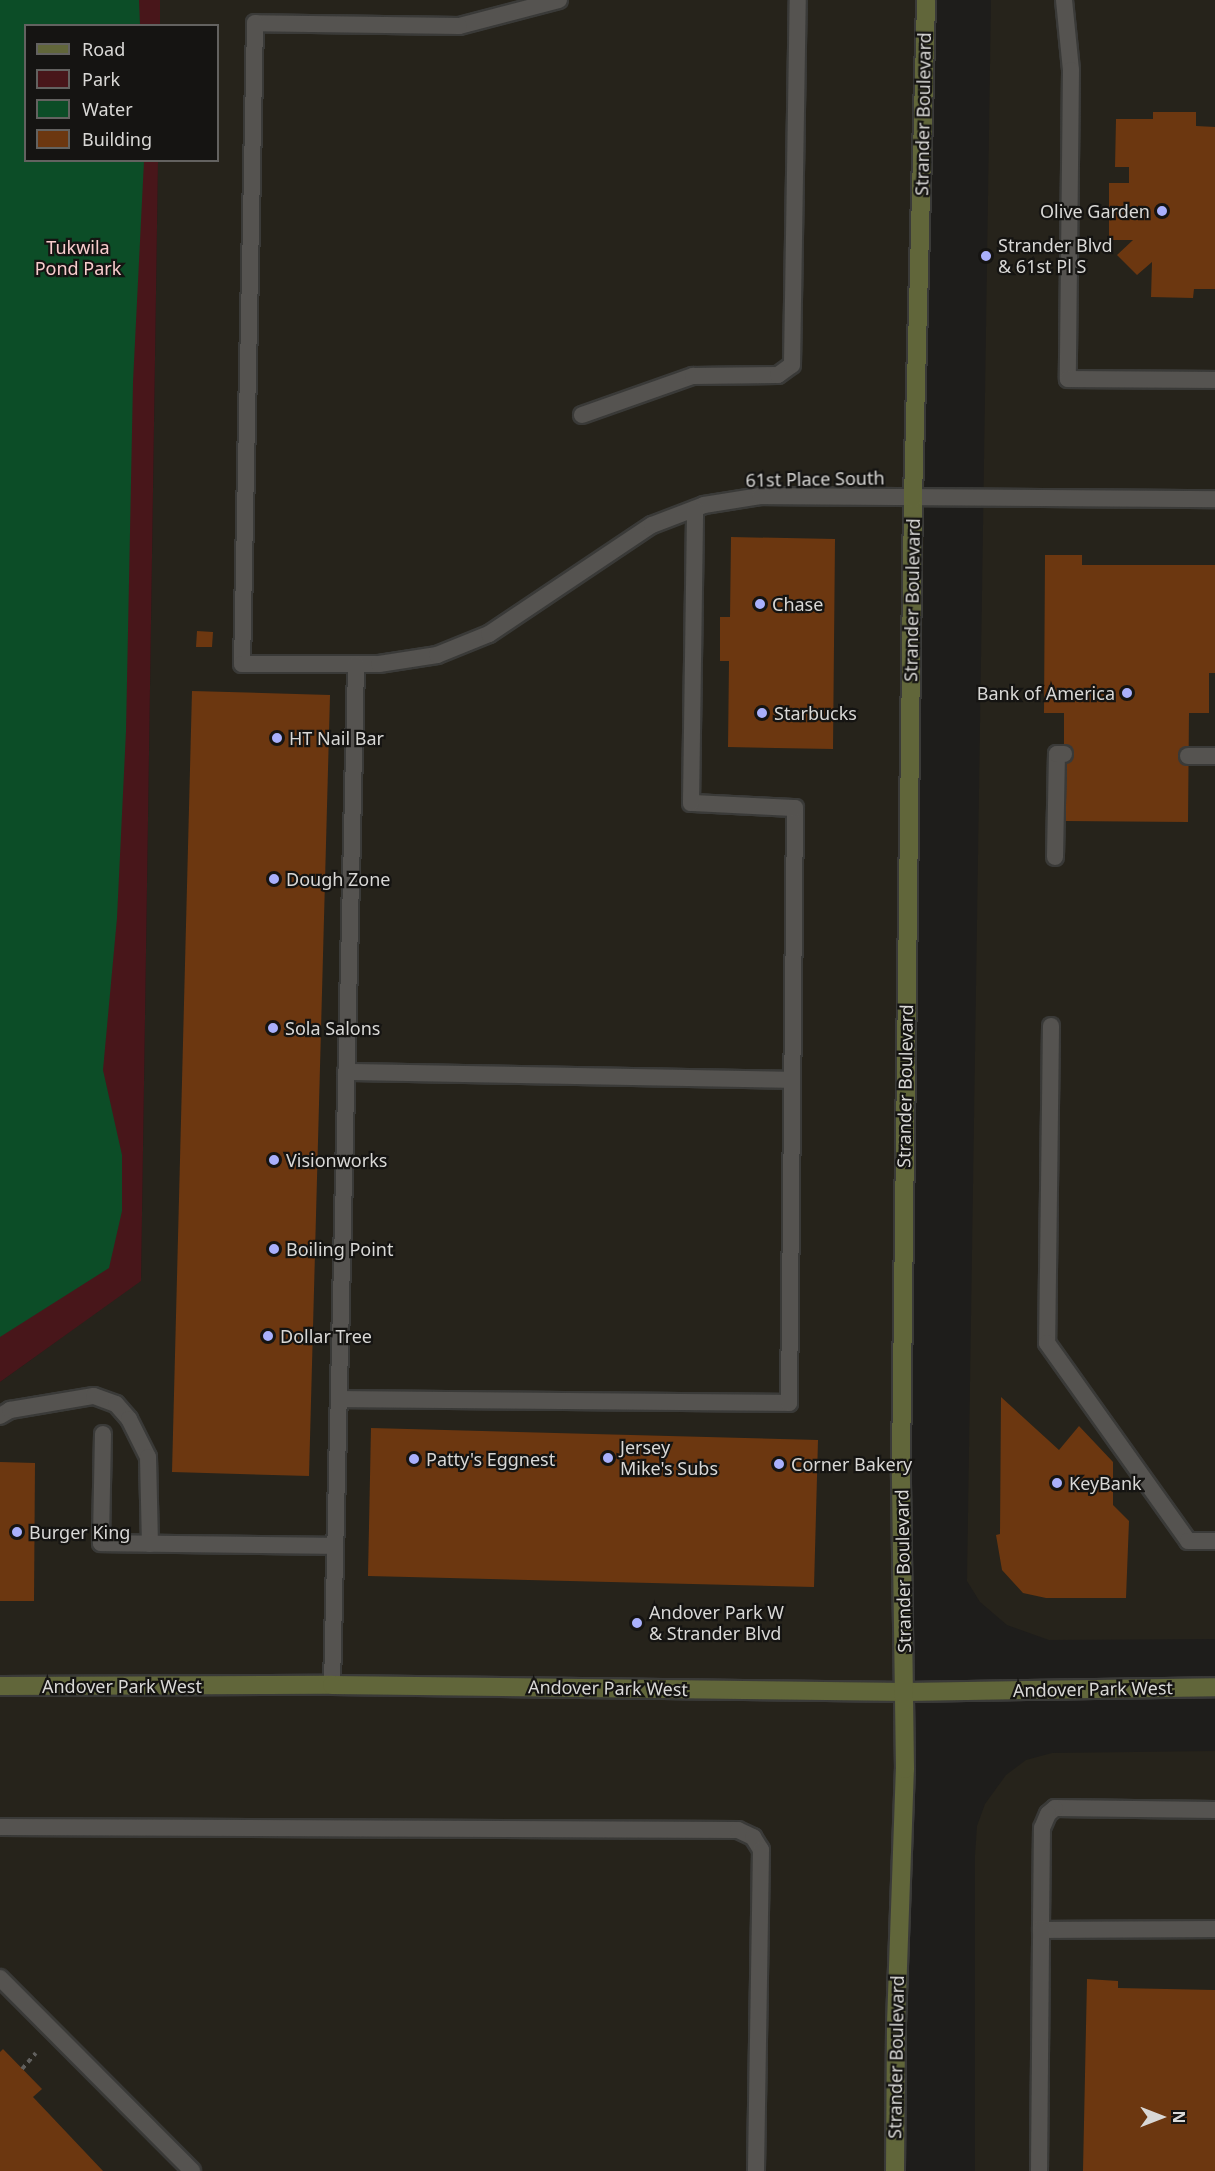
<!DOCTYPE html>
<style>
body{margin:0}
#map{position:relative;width:1215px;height:2171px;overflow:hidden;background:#1e1d1b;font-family:"Noto Sans",sans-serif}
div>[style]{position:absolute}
.built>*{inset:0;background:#26231b}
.green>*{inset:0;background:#48161a}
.water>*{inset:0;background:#0c4d27}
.building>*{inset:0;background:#6c3710}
.path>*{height:4px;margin-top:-2px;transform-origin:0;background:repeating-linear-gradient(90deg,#61605e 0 4.5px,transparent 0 9px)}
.roads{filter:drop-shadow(2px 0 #3a3a38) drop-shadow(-2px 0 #3a3a38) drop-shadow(0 2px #3a3a38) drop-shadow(0 -2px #3a3a38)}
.lane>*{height:16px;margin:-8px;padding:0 8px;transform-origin:8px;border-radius:8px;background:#555350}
.secondary>*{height:18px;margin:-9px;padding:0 9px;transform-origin:9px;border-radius:9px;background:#61663a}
.dots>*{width:16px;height:16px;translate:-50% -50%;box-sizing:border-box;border:3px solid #151412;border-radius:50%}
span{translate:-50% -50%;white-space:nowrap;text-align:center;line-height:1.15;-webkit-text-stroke:4.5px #151412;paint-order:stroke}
.street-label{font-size:18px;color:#d9d8d6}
.poi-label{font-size:18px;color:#d9d8d6}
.right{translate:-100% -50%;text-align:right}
.left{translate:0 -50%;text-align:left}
.park-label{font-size:18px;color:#f8cdcd}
.legend{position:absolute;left:24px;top:24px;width:195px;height:138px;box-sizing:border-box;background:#151412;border:2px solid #636260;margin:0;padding:8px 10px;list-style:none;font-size:18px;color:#d9d8d6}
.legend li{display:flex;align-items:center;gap:12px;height:30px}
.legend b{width:30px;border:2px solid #636260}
.north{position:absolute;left:1131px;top:2087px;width:60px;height:60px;-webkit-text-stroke:4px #151412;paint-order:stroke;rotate:90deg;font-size:16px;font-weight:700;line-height:24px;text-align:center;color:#d9d8d6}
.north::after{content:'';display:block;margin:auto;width:21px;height:27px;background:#d9d8d6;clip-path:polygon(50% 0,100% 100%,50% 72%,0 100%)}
</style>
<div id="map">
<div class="built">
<div style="clip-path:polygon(160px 0,932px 0,906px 1692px,892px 2171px,0 2171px,0 1382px,141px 1280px,158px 161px,218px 160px,218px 26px,160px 25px)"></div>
<div style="clip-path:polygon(991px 0,1215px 0,1215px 1639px,1049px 1640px,1007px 1625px,980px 1602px,967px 1581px)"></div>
<div style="clip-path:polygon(1215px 1751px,1215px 2171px,975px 2171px,975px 1855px,977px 1826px,985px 1804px,1006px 1775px,1026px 1760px,1052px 1753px)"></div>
</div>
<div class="green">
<div style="clip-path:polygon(0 0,160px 0,160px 25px,26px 26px,26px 160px,158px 161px,141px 1281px,0 1382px)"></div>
</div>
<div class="water">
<div style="clip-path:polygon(0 0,139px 0,140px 25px,26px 26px,26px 160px,144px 161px,133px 382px,126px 731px,117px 918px,103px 1070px,122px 1155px,122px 1211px,109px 1268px,0 1337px)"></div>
</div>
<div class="building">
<div style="clip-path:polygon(1153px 112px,1196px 112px,1196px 126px,1215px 127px,1215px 289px,1194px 289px,1193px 298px,1151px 297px,1152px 262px,1137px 275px,1117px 255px,1133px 240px,1109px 240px,1109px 183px,1129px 183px,1129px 167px,1115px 167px,1116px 119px,1153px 119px)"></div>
<div style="clip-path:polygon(731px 537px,835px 539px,833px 749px,728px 747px,729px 661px,720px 661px,720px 617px,730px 617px)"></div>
<div style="clip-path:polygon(1045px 555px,1082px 555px,1082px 565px,1215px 565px,1215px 673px,1209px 673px,1209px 713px,1189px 713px,1188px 822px,1064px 821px,1064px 713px,1044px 713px)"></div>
<div style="clip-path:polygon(197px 631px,213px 632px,212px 647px,196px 647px)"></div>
<div style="clip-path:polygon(192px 691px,330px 695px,309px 1476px,172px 1472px)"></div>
<div style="clip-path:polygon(1001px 1397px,1059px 1450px,1079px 1426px,1113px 1462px,1113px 1505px,1129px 1521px,1126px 1598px,1046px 1598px,1023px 1593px,1002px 1570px,996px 1535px,1000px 1534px)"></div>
<div style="clip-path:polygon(371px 1428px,818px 1440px,814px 1587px,368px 1576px)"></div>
<div style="clip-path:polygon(0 1462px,35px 1463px,34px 1601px,0 1601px)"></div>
<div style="clip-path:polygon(1087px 1979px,1118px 1981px,1118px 1988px,1215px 1990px,1215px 2171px,1083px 2171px)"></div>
<div style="clip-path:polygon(3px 2049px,42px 2089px,33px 2097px,103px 2171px,0 2171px,0 2052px)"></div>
</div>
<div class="path">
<div style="left:22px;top:2069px;width:21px;rotate:-49deg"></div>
</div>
<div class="roads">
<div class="lane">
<div style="left:559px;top:0;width:103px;rotate:165.4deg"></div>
<div style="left:459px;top:26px;width:204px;rotate:-179.2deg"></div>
<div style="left:255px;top:23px;width:641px;rotate:91.16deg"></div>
<div style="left:242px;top:664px;width:137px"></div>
<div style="left:379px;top:664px;width:59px;rotate:-8.8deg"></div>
<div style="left:437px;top:655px;width:56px;rotate:-22deg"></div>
<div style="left:489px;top:634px;width:196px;rotate:-33.8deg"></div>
<div style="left:652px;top:525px;width:56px;rotate:-21deg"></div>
<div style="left:704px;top:505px;width:57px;rotate:-9.1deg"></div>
<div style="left:760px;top:496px;width:455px;rotate:0.4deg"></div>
<div style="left:1064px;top:0;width:70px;rotate:84.3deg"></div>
<div style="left:1071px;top:70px;width:309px;rotate:90.6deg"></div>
<div style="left:1068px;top:379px;width:147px;rotate:0.4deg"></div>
<div style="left:582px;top:415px;width:118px;rotate:-19.4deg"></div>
<div style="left:693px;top:376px;width:85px;rotate:-0.7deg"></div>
<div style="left:778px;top:375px;width:17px;rotate:-36deg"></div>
<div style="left:792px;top:365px;width:365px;rotate:-89.1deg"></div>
<div style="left:1188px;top:756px;width:27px"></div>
<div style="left:1055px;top:857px;width:103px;rotate:-88.9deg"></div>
<div style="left:1057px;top:754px;width:7px"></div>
<div style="left:1051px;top:1026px;width:317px;rotate:90.7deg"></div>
<div style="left:1047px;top:1343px;width:243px;rotate:54.5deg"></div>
<div style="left:1188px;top:1541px;width:27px"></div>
<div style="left:346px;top:1072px;width:446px;rotate:1deg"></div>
<div style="left:339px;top:1399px;width:450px;rotate:0.5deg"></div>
<div style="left:789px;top:1403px;width:595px;rotate:-89.42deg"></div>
<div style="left:795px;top:808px;width:104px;rotate:-177.2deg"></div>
<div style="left:691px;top:803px;width:294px;rotate:-89.2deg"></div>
<div style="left:0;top:1416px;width:12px;rotate:-31deg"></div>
<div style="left:10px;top:1410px;width:85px;rotate:-9.5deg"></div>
<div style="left:94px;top:1396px;width:23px;rotate:20deg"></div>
<div style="left:116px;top:1404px;width:20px;rotate:49deg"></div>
<div style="left:129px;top:1419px;width:42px;rotate:63.4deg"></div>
<div style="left:148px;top:1457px;width:87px;rotate:88.7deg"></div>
<div style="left:103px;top:1434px;width:109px;rotate:91.1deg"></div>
<div style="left:101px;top:1543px;width:234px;rotate:0.7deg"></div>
<div style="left:332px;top:1685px;width:1021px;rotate:-88.65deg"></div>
<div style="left:1215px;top:1810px;width:160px;rotate:-179.3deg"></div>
<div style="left:1055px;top:1808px;width:9px;rotate:139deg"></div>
<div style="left:1048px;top:1814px;width:15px;rotate:113deg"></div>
<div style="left:1042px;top:1828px;width:102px;rotate:90.6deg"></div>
<div style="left:1041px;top:1930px;width:174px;rotate:-0.3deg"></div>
<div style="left:0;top:1827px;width:738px;rotate:0.23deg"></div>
<div style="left:738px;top:1830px;width:17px;rotate:25deg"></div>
<div style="left:753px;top:1837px;width:15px;rotate:58deg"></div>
<div style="left:761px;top:1850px;width:321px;rotate:90.9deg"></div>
<div style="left:0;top:1978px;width:272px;rotate:45.1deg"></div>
<div style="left:1039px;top:2171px;width:241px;rotate:-89.5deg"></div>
</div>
<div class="secondary">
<div style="left:0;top:1686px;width:332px;rotate:-0.2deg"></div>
<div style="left:332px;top:1685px;width:574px;rotate:0.7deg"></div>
<div style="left:906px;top:1692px;width:309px;rotate:-0.9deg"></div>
<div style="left:895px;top:2171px;width:147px;rotate:-89.6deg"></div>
<div style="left:896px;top:2024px;width:255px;rotate:-88deg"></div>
<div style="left:905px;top:1769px;width:304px;rotate:-90.8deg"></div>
<div style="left:901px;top:1465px;width:967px;rotate:-89.29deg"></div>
<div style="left:913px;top:498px;width:498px;rotate:-88.5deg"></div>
</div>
</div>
<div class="dots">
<div style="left:1162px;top:211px;background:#a9b0fc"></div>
<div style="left:986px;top:256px;background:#a9b0fc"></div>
<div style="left:760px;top:604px;background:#a9b0fc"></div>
<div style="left:1127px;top:693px;background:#a9b0fc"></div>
<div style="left:762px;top:713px;background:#a9b0fc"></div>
<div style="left:277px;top:738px;background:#a9b0fc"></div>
<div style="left:274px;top:879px;background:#a9b0fc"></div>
<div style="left:273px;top:1028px;background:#a9b0fc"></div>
<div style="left:274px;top:1160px;background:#a9b0fc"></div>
<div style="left:274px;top:1249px;background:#a9b0fc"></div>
<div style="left:268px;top:1336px;background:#a9b0fc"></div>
<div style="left:608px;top:1458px;background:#a9b0fc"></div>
<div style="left:414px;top:1459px;background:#a9b0fc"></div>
<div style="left:779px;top:1464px;background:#a9b0fc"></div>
<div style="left:1057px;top:1483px;background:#a9b0fc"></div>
<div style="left:17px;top:1532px;background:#a9b0fc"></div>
<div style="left:637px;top:1623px;background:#a9b0fc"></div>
</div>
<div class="street-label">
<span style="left:923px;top:114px;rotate:-89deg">Strander Boulevard</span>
<span style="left:815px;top:479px;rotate:-1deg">61st Place South</span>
<span style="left:912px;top:600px;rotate:-89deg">Strander Boulevard</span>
<span style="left:905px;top:1086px;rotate:-89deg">Strander Boulevard</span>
<span style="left:903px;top:1571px;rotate:-91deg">Strander Boulevard</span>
<span style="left:122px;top:1686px">Andover Park West</span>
<span style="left:608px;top:1688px;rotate:1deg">Andover Park West</span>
<span style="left:1093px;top:1689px;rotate:-1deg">Andover Park West</span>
<span style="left:896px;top:2057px;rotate:-89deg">Strander Boulevard</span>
</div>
<div class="poi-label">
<span class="right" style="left:1150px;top:211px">Olive Garden</span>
<span class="left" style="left:998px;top:256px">Strander Blvd<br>&amp; 61st Pl S</span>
<span class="left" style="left:772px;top:604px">Chase</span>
<span class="right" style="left:1115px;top:693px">Bank of America</span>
<span class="left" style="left:774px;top:713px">Starbucks</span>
<span class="left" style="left:289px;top:738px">HT Nail Bar</span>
<span class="left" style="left:286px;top:879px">Dough Zone</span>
<span class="left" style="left:285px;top:1028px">Sola Salons</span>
<span class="left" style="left:286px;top:1160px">Visionworks</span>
<span class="left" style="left:286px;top:1249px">Boiling Point</span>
<span class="left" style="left:280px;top:1336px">Dollar Tree</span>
<span class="left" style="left:620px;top:1458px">Jersey<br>Mike's Subs</span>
<span class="left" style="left:426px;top:1459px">Patty's Eggnest</span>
<span class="left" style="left:791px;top:1464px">Corner Bakery</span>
<span class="left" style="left:1069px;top:1483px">KeyBank</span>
<span class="left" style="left:29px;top:1532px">Burger King</span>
<span class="left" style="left:649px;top:1623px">Andover Park W<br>&amp; Strander Blvd</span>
</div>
<div class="park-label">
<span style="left:78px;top:258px">Tukwila<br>Pond Park</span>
</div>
<ul class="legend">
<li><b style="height:8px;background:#61663a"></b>Road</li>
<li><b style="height:16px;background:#48161a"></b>Park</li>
<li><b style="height:16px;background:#0c4d27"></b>Water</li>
<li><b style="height:16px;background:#6c3710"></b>Building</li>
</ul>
<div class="north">N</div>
</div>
